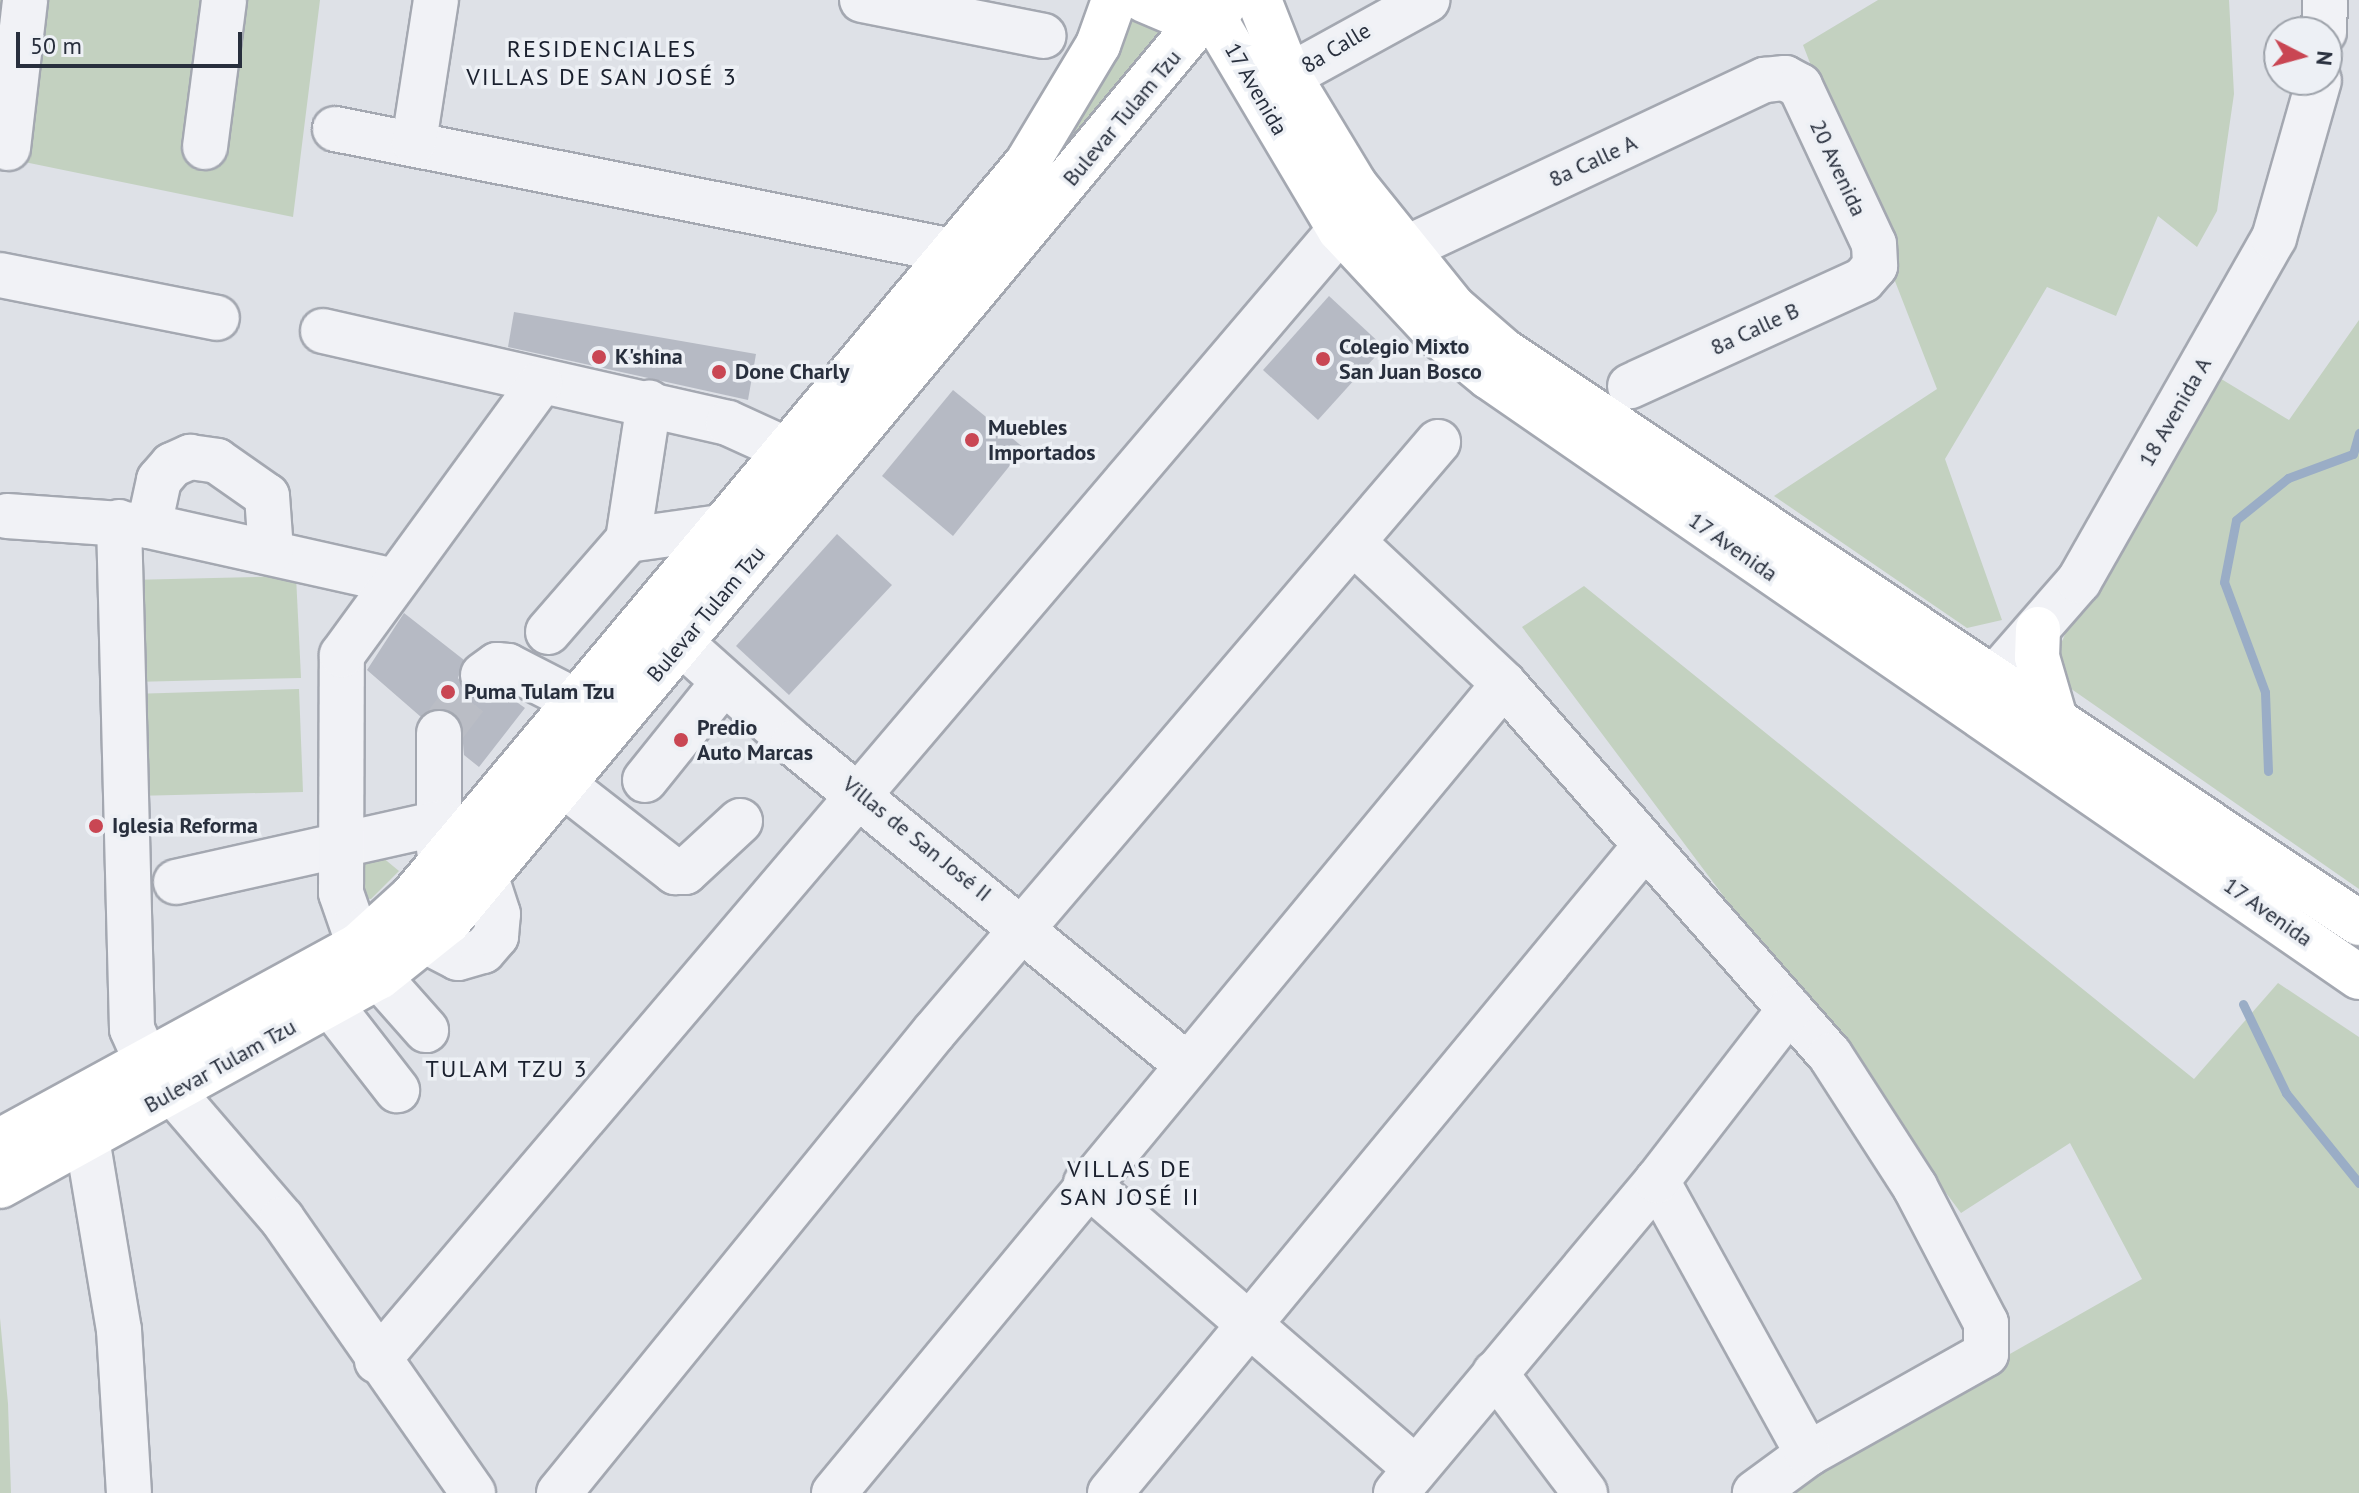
<!DOCTYPE html>
<meta charset="utf-8">
<style>
body{margin:0}
#map{position:relative;width:2359px;height:1493px;overflow:hidden;background:#dee1e7;font-family:"PT Sans",sans-serif}
div>[style]{position:absolute}
.green>*{inset:0;background:#c3d1c0}
.stream>*{height:9px;margin:-4.5px;padding:0 4.5px;transform-origin:4.5px;border-radius:4.5px;background:#9aadc6}
.building>*{inset:0;background:#b6bac4}
.minor-tunnel>*{height:44px;margin-top:-22px;transform-origin:0;background:repeating-linear-gradient(90deg,#babdc5 0 44px,transparent 0 66px)}
.roads{filter:drop-shadow(2px 0 #a4a8b1) drop-shadow(-2px 0 #a4a8b1) drop-shadow(0 2px #a4a8b1) drop-shadow(0 -2px #a4a8b1)}
.minor>*{height:44px;margin:-22px;padding:0 22px;transform-origin:22px;border-radius:22px;background:#f1f2f6}
.major>*{height:44px;margin:-22px;padding:0 22px;transform-origin:22px;border-radius:22px;background:#fff}
.dots>*{width:22px;height:22px;translate:-50% -50%;box-sizing:border-box;border:4px solid #edf0f5;border-radius:50%}
span{translate:-50% -50%;white-space:nowrap;text-align:center;line-height:1.15;-webkit-text-stroke:7px #edf0f5;paint-order:stroke}
.street-label{font-size:22px;color:#282f3d}
.poi-label{font-size:22px;color:#282f3d;font-weight:700}
.left{translate:0 -50%;text-align:left}
.neighbourhood-label{font-size:24px;color:#1a202e;letter-spacing:2px}
.north{position:absolute;left:2263px;top:16px;width:80px;height:80px;box-sizing:border-box;background:#edf0f5;border:2px solid #9ea3ab;border-radius:50%;rotate:96deg;font-size:22px;font-weight:700;line-height:32px;text-align:center;color:#282f3d}
.north::after{content:'';display:block;margin:auto;width:28px;height:36px;background:#c94653;clip-path:polygon(50% 0,100% 100%,50% 72%,0 100%)}
.scale{position:absolute;left:16px;top:32px;width:226px;height:36px;box-sizing:border-box;border:4px solid #282f3d;border-top:0;padding-left:10px;font-size:24px;line-height:28px;white-space:nowrap;color:#282f3d;-webkit-text-stroke:6px #edf0f5;paint-order:stroke}
</style>
<div id="map">
<div class="green">
<div style="clip-path:polygon(0 0,320px 0,293px 217px,0 157px)"></div>
<div style="clip-path:polygon(1125px 0,1181px 23px,1021px 222px)"></div>
<div style="clip-path:polygon(1878px 0,2229px 0,2234px 94px,2217px 211px,2197px 247px,2158px 216px,2116px 316px,2047px 287px,1945px 459px,2002px 620px,1967px 628px,1774px 496px,1937px 389px,1803px 45px)"></div>
<div style="clip-path:polygon(2359px 320px,2359px 889px,2057px 679px,2059px 648px,2071px 621px,2213px 374px,2289px 420px)"></div>
<div style="clip-path:polygon(296px 576px,301px 678px,132px 682px,129px 580px)"></div>
<div style="clip-path:polygon(1584px 586px,2194px 1079px,2278px 983px,2359px 1037px,2359px 1493px,1786px 1493px,1855px 1442px,2142px 1279px,2070px 1143px,1961px 1213px,1522px 627px)"></div>
<div style="clip-path:polygon(299px 689px,303px 792px,134px 796px,131px 694px)"></div>
<div style="clip-path:polygon(370px 847px,399px 871px,371px 899px,362px 898px,350px 872px)"></div>
<div style="clip-path:polygon(0 1318px,8px 1404px,11px 1493px,0 1493px)"></div>
</div>
<div class="stream">
<div style="left:2268px;top:771px;width:79px;rotate:-92.2deg"></div>
<div style="left:2265px;top:692px;width:117px;rotate:-110.4deg"></div>
<div style="left:2224px;top:582px;width:63px;rotate:-79deg"></div>
<div style="left:2236px;top:520px;width:67px;rotate:-38.9deg"></div>
<div style="left:2288px;top:478px;width:69px;rotate:-20.3deg"></div>
<div style="left:2353px;top:454px;width:22px;rotate:-74deg"></div>
<div style="left:2243px;top:1004px;width:99px;rotate:64.2deg"></div>
<div style="left:2286px;top:1093px;width:116px;rotate:51deg"></div>
</div>
<div class="building">
<div style="clip-path:polygon(1329px 296px,1384px 347px,1318px 420px,1263px 370px)"></div>
<div style="clip-path:polygon(514px 312px,756px 354px,748px 400px,508px 347px)"></div>
<div style="clip-path:polygon(953px 390px,1024px 448px,953px 536px,882px 476px)"></div>
<div style="clip-path:polygon(837px 534px,892px 585px,789px 695px,736px 646px)"></div>
<div style="clip-path:polygon(404px 613px,464px 660px,458px 678px,472px 697px,486px 700px,503px 692px,525px 708px,479px 767px,464px 755px,461px 721px,452px 712px,438px 708px,421px 717px,367px 670px)"></div>
</div>
<div class="minor-tunnel">
<div style="left:439px;top:733px;width:73px;rotate:-52.8deg"></div>
</div>
<div class="roads">
<div class="minor">
<div style="left:862px;top:0;width:185px;rotate:11.2deg"></div>
<div style="left:2324px;top:32px;width:32px;rotate:-88deg"></div>
<div style="left:1289px;top:76px;width:158px;rotate:-28.8deg"></div>
<div style="left:335px;top:129px;width:630px;rotate:11.17deg"></div>
<div style="left:414px;top:142px;width:144px;rotate:-81.2deg"></div>
<div style="left:205px;top:147px;width:148px;rotate:-82.6deg"></div>
<div style="left:8px;top:148px;width:149px;rotate:-83.4deg"></div>
<div style="left:1403px;top:250px;width:400px;rotate:-25.2deg"></div>
<div style="left:1765px;top:80px;width:20px;rotate:-6deg"></div>
<div style="left:1785px;top:78px;width:17px;rotate:28deg"></div>
<div style="left:1800px;top:86px;width:174px;rotate:64.9deg"></div>
<div style="left:1874px;top:244px;width:22px;rotate:87deg"></div>
<div style="left:1875px;top:266px;width:18px;rotate:131deg"></div>
<div style="left:1863px;top:280px;width:256px;rotate:155.5deg"></div>
<div style="left:0;top:275px;width:221px;rotate:11.2deg"></div>
<div style="left:323px;top:331px;width:415px;rotate:12.8deg"></div>
<div style="left:728px;top:423px;width:99px;rotate:24.5deg"></div>
<div style="left:7px;top:516px;width:142px;rotate:4deg"></div>
<div style="left:149px;top:526px;width:248px;rotate:12.6deg"></div>
<div style="left:119px;top:522px;width:507px;rotate:88.53deg"></div>
<div style="left:132px;top:1029px;width:36px;rotate:66deg"></div>
<div style="left:147px;top:1062px;width:207px;rotate:49.3deg"></div>
<div style="left:282px;top:1219px;width:334px;rotate:55.1deg"></div>
<div style="left:149px;top:526px;width:47px;rotate:-77.7deg"></div>
<div style="left:159px;top:480px;width:20px;rotate:-49deg"></div>
<div style="left:172px;top:465px;width:20px;rotate:-24deg"></div>
<div style="left:190px;top:457px;width:27px;rotate:8deg"></div>
<div style="left:217px;top:461px;width:61px;rotate:35deg"></div>
<div style="left:267px;top:496px;width:54px;rotate:85.8deg"></div>
<div style="left:628px;top:540px;width:93px;rotate:-8deg"></div>
<div style="left:1353px;top:542px;width:207px;rotate:43.2deg"></div>
<div style="left:1504px;top:684px;width:494px;rotate:48.7deg"></div>
<div style="left:1830px;top:1055px;width:157px;rotate:57.2deg"></div>
<div style="left:1915px;top:1187px;width:153px;rotate:62.4deg"></div>
<div style="left:1986px;top:1323px;width:31px;rotate:90deg"></div>
<div style="left:1986px;top:1354px;width:204px;rotate:150.7deg"></div>
<div style="left:1808px;top:1454px;width:66px;rotate:143.7deg"></div>
<div style="left:652px;top:617px;width:189px;rotate:41.8deg"></div>
<div style="left:793px;top:743px;width:507px;rotate:39.24deg"></div>
<div style="left:548px;top:632px;width:122px;rotate:-49deg"></div>
<div style="left:628px;top:540px;width:139px;rotate:-81.3deg"></div>
<div style="left:483px;top:675px;width:17px;rotate:-36deg"></div>
<div style="left:497px;top:665px;width:11px;rotate:5deg"></div>
<div style="left:508px;top:666px;width:76px;rotate:27.2deg"></div>
<div style="left:1969px;top:707px;width:167px;rotate:-48.9deg"></div>
<div style="left:2079px;top:581px;width:395px;rotate:-60.4deg"></div>
<div style="left:2274px;top:238px;width:164px;rotate:-74.1deg"></div>
<div style="left:439px;top:733px;width:117px;rotate:90deg"></div>
<div style="left:645px;top:780px;width:124px;rotate:-51.2deg"></div>
<div style="left:565px;top:786px;width:140px;rotate:38deg"></div>
<div style="left:675px;top:872px;width:10px"></div>
<div style="left:685px;top:872px;width:75px;rotate:-42.8deg"></div>
<div style="left:176px;top:882px;width:270px;rotate:-12.6deg"></div>
<div style="left:425px;top:941px;width:37px;rotate:27deg"></div>
<div style="left:458px;top:958px;width:26px;rotate:-16deg"></div>
<div style="left:483px;top:951px;width:20px;rotate:-49deg"></div>
<div style="left:496px;top:936px;width:22px;rotate:-85deg"></div>
<div style="left:498px;top:914px;width:35px;rotate:-108deg"></div>
<div style="left:359px;top:945px;width:55px;rotate:-109.1deg"></div>
<div style="left:341px;top:893px;width:238px;rotate:-89.8deg"></div>
<div style="left:342px;top:655px;width:336px;rotate:-53.9deg"></div>
<div style="left:379px;top:977px;width:71px;rotate:48.4deg"></div>
<div style="left:331px;top:1005px;width:108px;rotate:52.2deg"></div>
<div style="left:81px;top:1103px;width:230px;rotate:80.5deg"></div>
<div style="left:119px;top:1330px;width:163px;rotate:86.5deg"></div>
<div style="left:1657px;top:1181px;width:312px;rotate:61.1deg"></div>
<div style="left:1086px;top:1183px;width:435px;rotate:40.9deg"></div>
<div style="left:377px;top:1361px;width:1485px;rotate:-49.59deg"></div>
<div style="left:1495px;top:1373px;width:150px;rotate:53.1deg"></div>
<div style="left:559px;top:1493px;width:594px;rotate:-50.87deg"></div>
<div style="left:934px;top:1032px;width:776px;rotate:-49.49deg"></div>
<div style="left:834px;top:1493px;width:1050px;rotate:-50.37deg"></div>
<div style="left:1110px;top:1493px;width:840px;rotate:-50.41deg"></div>
<div style="left:1396px;top:1493px;width:407px;rotate:-50.1deg"></div>
<div style="left:1657px;top:1181px;width:217px;rotate:-52.3deg"></div>
</div>
<div class="major">
<div style="left:1144px;top:0;width:43px;rotate:23deg"></div>
<div style="left:1184px;top:17px;width:41px;rotate:-15.8deg"></div>
<div style="left:1259px;top:0;width:82px;rotate:68.5deg"></div>
<div style="left:1289px;top:76px;width:127px;rotate:58.8deg"></div>
<div style="left:1355px;top:185px;width:156px;rotate:51.2deg"></div>
<div style="left:1453px;top:307px;width:67px;rotate:40.8deg"></div>
<div style="left:1504px;top:351px;width:1029px;rotate:33.78deg"></div>
<div style="left:1211px;top:13px;width:252px;rotate:59.3deg"></div>
<div style="left:1340px;top:230px;width:144px;rotate:47deg"></div>
<div style="left:1438px;top:335px;width:66px;rotate:39.5deg"></div>
<div style="left:1489px;top:377px;width:1057px;rotate:34.59deg"></div>
<div style="left:2038px;top:629px;width:28px;rotate:92deg"></div>
<div style="left:2037px;top:657px;width:68px;rotate:73.7deg"></div>
<div style="left:0;top:1141px;width:409px;rotate:-28.6deg"></div>
<div style="left:359px;top:945px;width:72px;rotate:-42.2deg"></div>
<div style="left:412px;top:897px;width:958px;rotate:-50.04deg"></div>
<div style="left:1027px;top:163px;width:138px;rotate:-59deg"></div>
<div style="left:1098px;top:45px;width:48px;rotate:-70.4deg"></div>
<div style="left:0;top:1186px;width:433px;rotate:-28.9deg"></div>
<div style="left:379px;top:977px;width:88px;rotate:-38.6deg"></div>
<div style="left:448px;top:922px;width:1180px;rotate:-50.16deg"></div>
</div>
</div>
<div class="dots">
<div style="left:599px;top:357px;background:#c94653"></div>
<div style="left:1323px;top:359px;background:#c94653"></div>
<div style="left:719px;top:372px;background:#c94653"></div>
<div style="left:972px;top:440px;background:#c94653"></div>
<div style="left:448px;top:692px;background:#c94653"></div>
<div style="left:681px;top:740px;background:#c94653"></div>
<div style="left:96px;top:826px;background:#c94653"></div>
</div>
<div class="street-label">
<span style="left:1336px;top:48px;rotate:-31deg">8a Calle</span>
<span style="left:1256px;top:89px;rotate:60deg">17 Avenida</span>
<span style="left:1122px;top:118px;rotate:-50deg">Bulevar Tulam Tzu</span>
<span style="left:1593px;top:161px;rotate:-25deg">8a Calle A</span>
<span style="left:1838px;top:168px;rotate:65deg">20 Avenida</span>
<span style="left:1755px;top:329px;rotate:-25deg">8a Calle B</span>
<span style="left:2175px;top:412px;rotate:-60deg">18 Avenida A</span>
<span style="left:1733px;top:547px;rotate:35deg">17 Avenida</span>
<span style="left:706px;top:614px;rotate:-50deg">Bulevar Tulam Tzu</span>
<span style="left:917px;top:839px;rotate:39deg">Villas de San José II</span>
<span style="left:2268px;top:912px;rotate:35deg">17 Avenida</span>
<span style="left:220px;top:1066px;rotate:-29deg">Bulevar Tulam Tzu</span>
</div>
<div class="poi-label">
<span class="left" style="left:1339px;top:359px">Colegio Mixto<br>San Juan Bosco</span>
<span class="left" style="left:615px;top:357px">K'shina</span>
<span class="left" style="left:735px;top:372px">Done Charly</span>
<span class="left" style="left:988px;top:440px">Muebles<br>Importados</span>
<span class="left" style="left:464px;top:692px">Puma Tulam Tzu</span>
<span class="left" style="left:697px;top:740px">Predio<br>Auto Marcas</span>
<span class="left" style="left:112px;top:826px">Iglesia Reforma</span>
</div>
<div class="neighbourhood-label">
<span style="left:602px;top:63px">RESIDENCIALES<br>VILLAS DE SAN JOSÉ 3</span>
<span style="left:507px;top:1069px">TULAM TZU 3</span>
<span style="left:1130px;top:1183px">VILLAS DE<br>SAN JOSÉ II</span>
</div>
<div class="north">N</div>
<div class="scale">50 m</div>
</div>
